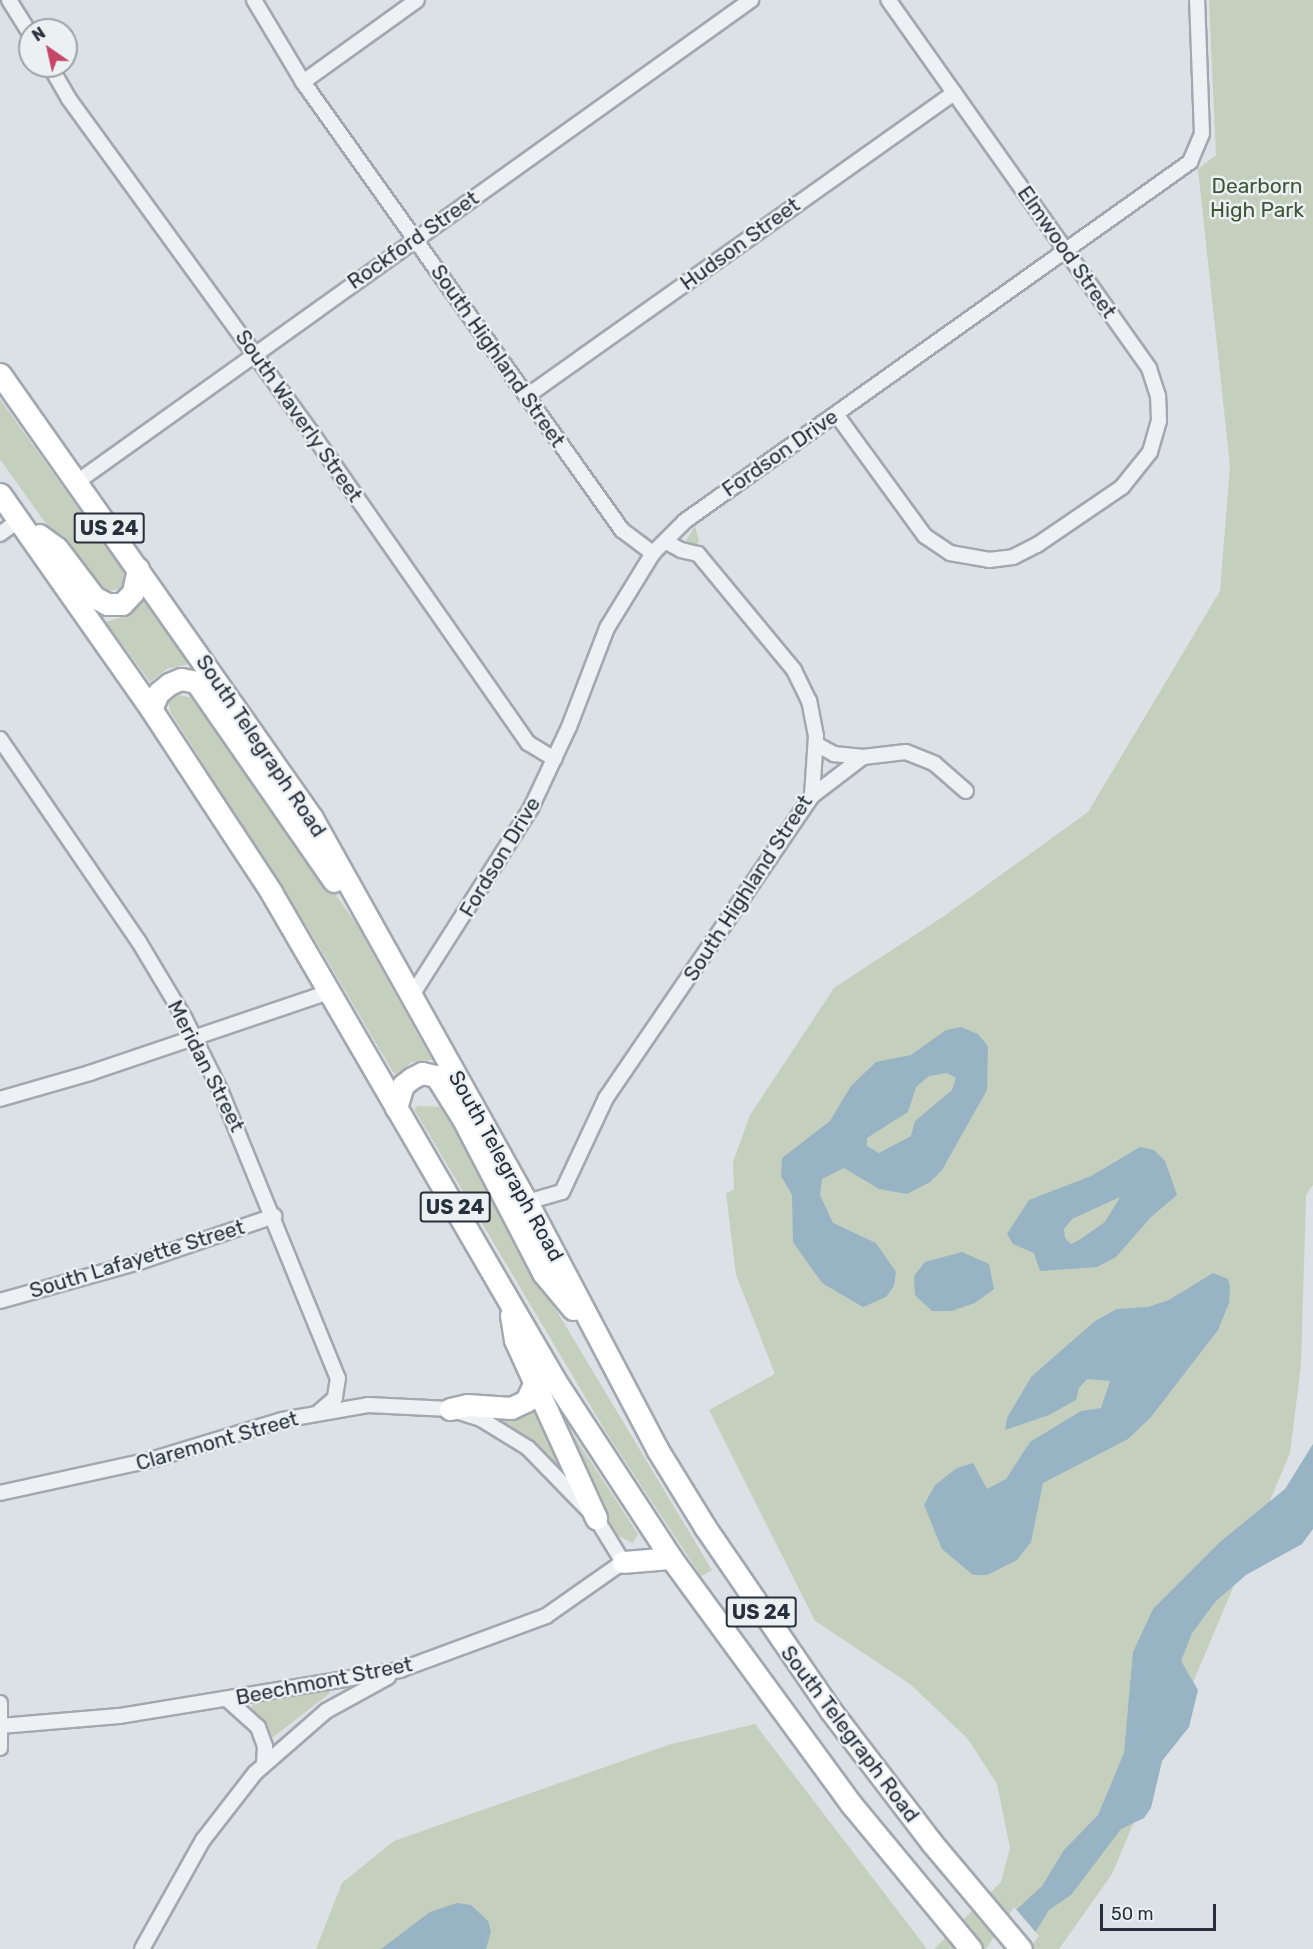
<!DOCTYPE html>
<style>
body{margin:0}
#map{position:relative;width:1313px;height:1949px;overflow:hidden;background:#dce1e5;font-family:Rubik,sans-serif}
div>[style]{position:absolute}
.green>*{inset:0;background:#c4cfbe}
.water>*{inset:0;background:#98b3c4}
.pier>*{inset:0;background:#dce1e5}
.roads{filter:drop-shadow(2px 0 #a2a8af) drop-shadow(-2px 0 #a2a8af) drop-shadow(0 2px #a2a8af) drop-shadow(0 -2px #a2a8af)}
.minor>*{height:14px;margin:-7px;padding:0 7px;transform-origin:7px;border-radius:7px;background:#eef1f4}
.primary>*{height:21px;margin:-10.5px;padding:0 10.5px;transform-origin:10.5px;border-radius:10.5px;background:#fff}
span{translate:-50% -50%;white-space:nowrap;text-align:center;line-height:1.15;-webkit-text-stroke:5px #ebf0f3;paint-order:stroke}
.shield-label span{padding:2px 4px;background:#ebf0f3;border:2px solid;border-radius:4px;-webkit-text-stroke-width:0}
.shield-label{font-size:20px;color:#27303b;font-weight:700}
.park-label{font-size:21px;color:#3f5635}
.street-label{font-size:21px;color:#27303b}
.north{position:absolute;left:18px;top:18px;width:60px;height:60px;box-sizing:border-box;background:#ebf0f3;border:2px solid #9da3a9;border-radius:50%;rotate:326deg;font-size:16px;font-weight:700;line-height:24px;text-align:center;color:#27303b}
.north::after{content:'';display:block;margin:auto;width:21px;height:27px;background:#c64668;clip-path:polygon(50% 0,100% 100%,50% 72%,0 100%)}
.scale{position:absolute;left:1100px;top:1904px;width:116px;height:27px;box-sizing:border-box;border:3px solid #27303b;border-top:0;padding-left:8px;font-size:18px;line-height:21px;white-space:nowrap;color:#27303b;-webkit-text-stroke:4px #ebf0f3;paint-order:stroke}
</style>
<div id="map">
<div class="green">
<div style="clip-path:polygon(1209px 0,1313px 0,1313px 1185px,1306px 1195px,1301px 1365px,1290px 1453px,1112px 1874px,1059px 1949px,934px 1949px,1001px 1882px,1010px 1848px,997px 1784px,968px 1739px,910px 1684px,815px 1621px,709px 1410px,775px 1374px,736px 1275px,726px 1193px,734px 1190px,733px 1162px,750px 1115px,834px 988px,944px 916px,1088px 812px,1220px 591px,1230px 466px,1198px 169px,1216px 155px)"></div>
<div style="clip-path:polygon(0 399px,123px 571px,125px 581px,121px 589px,107px 591px,84px 577px,0 459px)"></div>
<div style="clip-path:polygon(695px 526px,699px 542px,694px 547px,686px 541px)"></div>
<div style="clip-path:polygon(144px 601px,189px 664px,167px 669px,150px 682px,106px 622px,127px 615px)"></div>
<div style="clip-path:polygon(173px 694px,198px 699px,355px 922px,432px 1060px,412px 1062px,396px 1074px,393px 1072px,311px 933px,171px 713px,168px 702px)"></div>
<div style="clip-path:polygon(418px 1106px,445px 1107px,541px 1285px,712px 1570px,701px 1576px,609px 1437px,414px 1109px)"></div>
<div style="clip-path:polygon(533px 1405px,567px 1476px,500px 1423px,502px 1416px)"></div>
<div style="clip-path:polygon(561px 1416px,638px 1534px,633px 1543px,610px 1532px)"></div>
<div style="clip-path:polygon(327px 1687px,330px 1693px,272px 1738px,250px 1710px,253px 1704px)"></div>
<div style="clip-path:polygon(755px 1724px,927px 1949px,316px 1949px,342px 1883px,394px 1841px,668px 1745px)"></div>
</div>
<div class="water">
<div style="clip-path:polygon(evenodd,961px 1027px,978px 1034px,988px 1046px,987px 1090px,942px 1170px,930px 1182px,907px 1194px,879px 1189px,844px 1168px,822px 1179px,820px 1195px,833px 1223px,876px 1243px,896px 1272px,894px 1286px,886px 1297px,863px 1307px,822px 1283px,793px 1242px,792px 1195px,781px 1176px,782px 1158px,830px 1121px,851px 1086px,876px 1062px,911px 1055px,946px 1030px,961px 1027px,947px 1073px,956px 1078px,952px 1090px,915px 1121px,911px 1136px,879px 1153px,867px 1146px,867px 1138px,908px 1112px,916px 1087px,929px 1076px,947px 1073px)"></div>
<div style="clip-path:polygon(evenodd,1140px 1147px,1154px 1150px,1165px 1161px,1177px 1195px,1151px 1217px,1116px 1257px,1097px 1267px,1040px 1271px,1034px 1253px,1013px 1244px,1007px 1234px,1029px 1200px,1091px 1176px,1140px 1147px,1120px 1197px,1105px 1222px,1079px 1240px,1071px 1244px,1065px 1238px,1064px 1229px,1072px 1219px,1120px 1197px)"></div>
<div style="clip-path:polygon(962px 1252px,989px 1264px,994px 1289px,975px 1303px,951px 1311px,932px 1311px,915px 1295px,914px 1276px,925px 1262px)"></div>
<div style="clip-path:polygon(1213px 1273px,1228px 1279px,1230px 1287px,1229px 1303px,1218px 1330px,1151px 1417px,1128px 1439px,1043px 1483px,1031px 1542px,1017px 1560px,987px 1575px,973px 1575px,942px 1549px,924px 1505px,935px 1485px,957px 1468px,973px 1463px,987px 1489px,1006px 1479px,1030px 1442px,1081px 1411px,1101px 1408px,1110px 1381px,1087px 1379px,1079px 1388px,1076px 1400px,1049px 1415px,1005px 1430px,1007px 1418px,1031px 1377px,1095px 1321px,1117px 1309px,1148px 1307px,1169px 1300px)"></div>
<div style="clip-path:polygon(1313px 1444px,1313px 1529px,1302px 1544px,1246px 1575px,1216px 1601px,1192px 1633px,1181px 1661px,1198px 1690px,1189px 1727px,1162px 1761px,1151px 1808px,1144px 1818px,1121px 1829px,1071px 1895px,1049px 1910px,1025px 1949px,989px 1949px,1017px 1909px,1042px 1886px,1064px 1850px,1098px 1815px,1124px 1753px,1133px 1652px,1153px 1609px,1220px 1542px,1285px 1489px)"></div>
<div style="clip-path:polygon(457px 1903px,471px 1905px,488px 1921px,491px 1931px,486px 1949px,381px 1949px,430px 1912px)"></div>
</div>
<div class="pier">
<div style="clip-path:polygon(1014px 1907px,1039px 1936px,1029px 1949px,986px 1949px)"></div>
</div>
<div class="roads">
<div class="minor">
<div style="left:9px;top:0;width:39px;rotate:58deg"></div>
<div style="left:254px;top:0;width:96px;rotate:59.1deg"></div>
<div style="left:303px;top:82px;width:550px;rotate:54.55deg"></div>
<div style="left:622px;top:530px;width:39px;rotate:37deg"></div>
<div style="left:50px;top:66px;width:38px;rotate:60deg"></div>
<div style="left:69px;top:99px;width:412px;rotate:54deg"></div>
<div style="left:311px;top:432px;width:379px;rotate:55.1deg"></div>
<div style="left:528px;top:743px;width:31px;rotate:31deg"></div>
<div style="left:303px;top:82px;width:140px;rotate:-35.7deg"></div>
<div style="left:527px;top:396px;width:524px;rotate:-35.36deg"></div>
<div style="left:836px;top:414px;width:151px;rotate:53.9deg"></div>
<div style="left:925px;top:536px;width:30px;rotate:34deg"></div>
<div style="left:950px;top:553px;width:40px;rotate:10deg"></div>
<div style="left:989px;top:560px;width:24px;rotate:-7deg"></div>
<div style="left:1013px;top:557px;width:27px;rotate:-27deg"></div>
<div style="left:1037px;top:545px;width:103px;rotate:-34.3deg"></div>
<div style="left:1122px;top:487px;width:45px;rotate:-51.3deg"></div>
<div style="left:1150px;top:452px;width:32px;rotate:-74deg"></div>
<div style="left:1159px;top:421px;width:25px;rotate:-92deg"></div>
<div style="left:1158px;top:396px;width:29px;rotate:-108deg"></div>
<div style="left:1149px;top:368px;width:451px;rotate:-125.3deg"></div>
<div style="left:77px;top:482px;width:829px;rotate:-35.57deg"></div>
<div style="left:0;top:534px;width:24px;rotate:-36deg"></div>
<div style="left:0;top:739px;width:246px;rotate:55.6deg"></div>
<div style="left:139px;top:942px;width:90px;rotate:59.1deg"></div>
<div style="left:185px;top:1019px;width:81px;rotate:63.7deg"></div>
<div style="left:221px;top:1092px;width:309px;rotate:67.8deg"></div>
<div style="left:338px;top:1378px;width:20px;rotate:99deg"></div>
<div style="left:335px;top:1398px;width:21px;rotate:139deg"></div>
<div style="left:816px;top:744px;width:21px;rotate:29deg"></div>
<div style="left:834px;top:754px;width:29px;rotate:6deg"></div>
<div style="left:863px;top:757px;width:43px;rotate:-6.6deg"></div>
<div style="left:906px;top:752px;width:31px;rotate:22deg"></div>
<div style="left:935px;top:764px;width:41px;rotate:41.1deg"></div>
<div style="left:812px;top:796px;width:64px;rotate:-37.4deg"></div>
<div style="left:412px;top:995px;width:222px;rotate:-57.5deg"></div>
<div style="left:531px;top:808px;width:89px;rotate:-64.9deg"></div>
<div style="left:569px;top:727px;width:106px;rotate:-69deg"></div>
<div style="left:607px;top:628px;width:88px;rotate:-58.5deg"></div>
<div style="left:653px;top:553px;width:45px;rotate:-45deg"></div>
<div style="left:685px;top:521px;width:620px;rotate:-35.41deg"></div>
<div style="left:1190px;top:162px;width:30px;rotate:-67deg"></div>
<div style="left:1202px;top:134px;width:134px;rotate:-92.1deg"></div>
<div style="left:0;top:1099px;width:94px;rotate:-16.1deg"></div>
<div style="left:90px;top:1073px;width:252px;rotate:-18.7deg"></div>
<div style="left:527px;top:1202px;width:36px;rotate:-16deg"></div>
<div style="left:562px;top:1192px;width:104px;rotate:-64.9deg"></div>
<div style="left:606px;top:1098px;width:366px;rotate:-55.7deg"></div>
<div style="left:812px;top:796px;width:60px;rotate:-86.2deg"></div>
<div style="left:816px;top:736px;width:36px;rotate:-101deg"></div>
<div style="left:809px;top:701px;width:34px;rotate:-116deg"></div>
<div style="left:794px;top:670px;width:151px;rotate:-129.6deg"></div>
<div style="left:698px;top:554px;width:17px;rotate:-167deg"></div>
<div style="left:681px;top:550px;width:18px;rotate:-151deg"></div>
<div style="left:0;top:1301px;width:144px;rotate:-15.7deg"></div>
<div style="left:139px;top:1262px;width:143px;rotate:-18.8deg"></div>
<div style="left:0;top:1493px;width:158px;rotate:-12.4deg"></div>
<div style="left:154px;top:1459px;width:134px;rotate:-16.9deg"></div>
<div style="left:282px;top:1420px;width:87px;rotate:-9.9deg"></div>
<div style="left:368px;top:1405px;width:82px;rotate:2.8deg"></div>
<div style="left:450px;top:1409px;width:33px;rotate:18deg"></div>
<div style="left:481px;top:1419px;width:55px;rotate:31.7deg"></div>
<div style="left:528px;top:1448px;width:98px;rotate:45.8deg"></div>
<div style="left:596px;top:1518px;width:52px;rotate:58.5deg"></div>
<div style="left:623px;top:1562px;width:94px;rotate:145deg"></div>
<div style="left:546px;top:1616px;width:156px;rotate:159.7deg"></div>
<div style="left:400px;top:1670px;width:285px;rotate:170.7deg"></div>
<div style="left:119px;top:1716px;width:119px;rotate:175.2deg"></div>
<div style="left:229px;top:1701px;width:39px;rotate:42deg"></div>
<div style="left:258px;top:1727px;width:20px;rotate:70deg"></div>
<div style="left:265px;top:1746px;width:18px;rotate:93deg"></div>
<div style="left:0;top:1703px;width:45px;rotate:90deg"></div>
<div style="left:142px;top:1949px;width:125px;rotate:-60.8deg"></div>
<div style="left:203px;top:1840px;width:85px;rotate:-52.2deg"></div>
<div style="left:255px;top:1773px;width:94px;rotate:-41.1deg"></div>
<div style="left:326px;top:1711px;width:71px;rotate:-28.7deg"></div>
</div>
<div class="primary">
<div style="left:0;top:374px;width:543px;rotate:54.9deg"></div>
<div style="left:312px;top:818px;width:440px;rotate:60.8deg"></div>
<div style="left:527px;top:1202px;width:279px;rotate:62.2deg"></div>
<div style="left:657px;top:1449px;width:92px;rotate:58.4deg"></div>
<div style="left:705px;top:1527px;width:223px;rotate:55.6deg"></div>
<div style="left:831px;top:1711px;width:166px;rotate:52.6deg"></div>
<div style="left:932px;top:1843px;width:138px;rotate:50deg"></div>
<div style="left:0;top:494px;width:263px;rotate:54.9deg"></div>
<div style="left:151px;top:709px;width:219px;rotate:56.7deg"></div>
<div style="left:271px;top:892px;width:567px;rotate:59.82deg"></div>
<div style="left:556px;top:1382px;width:210px;rotate:56.8deg"></div>
<div style="left:671px;top:1558px;width:305px;rotate:53.8deg"></div>
<div style="left:851px;top:1804px;width:188px;rotate:50.4deg"></div>
<div style="left:39px;top:535px;width:22px;rotate:36deg"></div>
<div style="left:57px;top:548px;width:61px;rotate:52.9deg"></div>
<div style="left:94px;top:597px;width:15px;rotate:28deg"></div>
<div style="left:107px;top:604px;width:15px"></div>
<div style="left:122px;top:604px;width:16px;rotate:-47deg"></div>
<div style="left:133px;top:592px;width:24px;rotate:-78deg"></div>
<div style="left:151px;top:709px;width:17px;rotate:-66deg"></div>
<div style="left:158px;top:693px;width:14px;rotate:-39deg"></div>
<div style="left:169px;top:684px;width:13px;rotate:-23deg"></div>
<div style="left:181px;top:679px;width:15px;rotate:11deg"></div>
<div style="left:196px;top:682px;width:242px;rotate:55.3deg"></div>
<div style="left:396px;top:1108px;width:24px;rotate:-73deg"></div>
<div style="left:403px;top:1085px;width:11px;rotate:-38deg"></div>
<div style="left:412px;top:1078px;width:11px;rotate:-27deg"></div>
<div style="left:422px;top:1073px;width:14px;rotate:12deg"></div>
<div style="left:436px;top:1076px;width:51px;rotate:57.9deg"></div>
<div style="left:463px;top:1119px;width:174px;rotate:62.5deg"></div>
<div style="left:543px;top:1273px;width:47px;rotate:50.2deg"></div>
<div style="left:511px;top:1315px;width:25px;rotate:81deg"></div>
<div style="left:515px;top:1340px;width:196px;rotate:65.5deg"></div>
<div style="left:450px;top:1409px;width:17px;rotate:-13deg"></div>
<div style="left:467px;top:1405px;width:44px;rotate:3.9deg"></div>
<div style="left:511px;top:1408px;width:17px;rotate:-25deg"></div>
<div style="left:526px;top:1401px;width:19px;rotate:-65deg"></div>
<div style="left:623px;top:1562px;width:48px;rotate:-4.8deg"></div>
</div>
</div>
<div class="shield-label">
<span style="left:109px;top:528px">US 24</span>
<span style="left:455px;top:1207px">US 24</span>
<span style="left:761px;top:1612px">US 24</span>
</div>
<div class="park-label">
<span style="left:1257px;top:198px">Dearborn<br>High Park</span>
</div>
<div class="street-label">
<span style="left:413px;top:240px;rotate:-35deg">Rockford Street</span>
<span style="left:740px;top:244px;rotate:-36deg">Hudson Street</span>
<span style="left:1067px;top:252px;rotate:55deg">Elmwood Street</span>
<span style="left:498px;top:356px;rotate:55deg">South Highland Street</span>
<span style="left:299px;top:416px;rotate:55deg">South Waverly Street</span>
<span style="left:780px;top:453px;rotate:-35deg">Fordson Drive</span>
<span style="left:261px;top:746px;rotate:56deg">South Telegraph Road</span>
<span style="left:500px;top:857px;rotate:-59deg">Fordson Drive</span>
<span style="left:748px;top:888px;rotate:-57deg">South Highland Street</span>
<span style="left:206px;top:1066px;rotate:63deg">Meridan Street</span>
<span style="left:506px;top:1166px;rotate:61deg">South Telegraph Road</span>
<span style="left:137px;top:1259px;rotate:-17deg">South Lafayette Street</span>
<span style="left:217px;top:1441px;rotate:-16deg">Claremont Street</span>
<span style="left:324px;top:1681px;rotate:-11deg">Beechmont Street</span>
<span style="left:850px;top:1734px;rotate:53deg">South Telegraph Road</span>
</div>
<div class="north">N</div>
<div class="scale">50 m</div>
</div>
